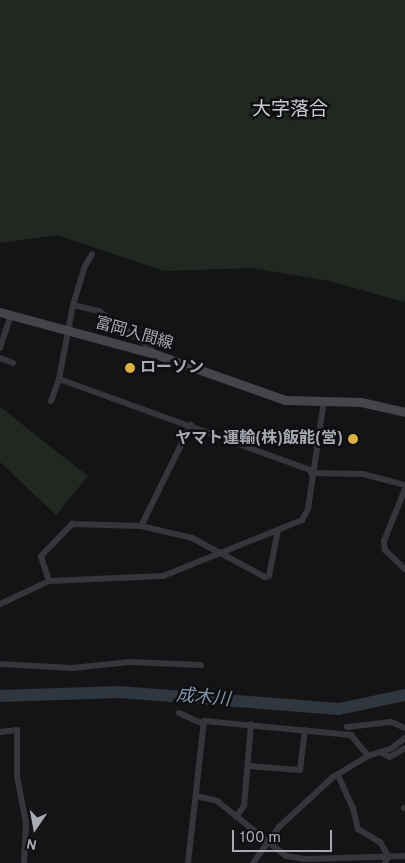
<!DOCTYPE html>
<meta charset="utf-8">
<style>
body{margin:0}
#map{position:relative;width:405px;height:863px;overflow:hidden;background:#141416;font-family:Overpass,"Noto Sans JP",sans-serif}
div>[style]{position:absolute}
.green>*{inset:0;background:#212822}
.river>*{height:12px;margin:-6px;padding:0 6px;transform-origin:6px;border-radius:6px;background:#2f363d}
.street>*{height:6px;margin:-3px;padding:0 3px;transform-origin:3px;border-radius:3px;background:#36363a}
.secondary>*{height:9px;margin:-4.5px;padding:0 4.5px;transform-origin:4.5px;border-radius:4.5px;background:#44454a}
.dots>*{width:14px;height:14px;translate:-50% -50%;box-sizing:border-box;border:2px solid #0f0f11;border-radius:50%}
span{translate:-50% -50%;white-space:nowrap;text-align:center;line-height:1.15;-webkit-text-stroke:5px #0f0f11;paint-order:stroke}
.street-label{font-size:16px;color:#a8abb4}
.poi-label{font-size:16px;color:#a8abb4;font-weight:700}
.left{translate:0 -50%;text-align:left}
.right{translate:-100% -50%;text-align:right}
.water-label{font-size:18px;color:#8296ac;font-style:italic}
.quarter-label{font-size:19px;color:#c8cad1}
.north{position:absolute;left:10px;top:803px;width:50px;height:50px;-webkit-text-stroke:4px #0f0f11;paint-order:stroke;rotate:192deg;font-size:14px;font-weight:700;line-height:20px;text-align:center;color:#a8abb4}
.north::after{content:'';display:block;margin:auto;width:18px;height:22px;background:#a8abb4;clip-path:polygon(50% 0,100% 100%,50% 72%,0 100%)}
.scale{position:absolute;left:232px;top:830px;width:100px;height:22px;box-sizing:border-box;border:2px solid #a8abb4;border-top:0;padding-left:6px;font-size:15px;line-height:18px;white-space:nowrap;color:#a8abb4;-webkit-text-stroke:4px #0f0f11;paint-order:stroke}
</style>
<div id="map">
<div class="green">
<div style="clip-path:polygon(0 0,405px 0,405px 302px,329px 281px,251px 268px,164px 271px,57px 235px,0 243px)"></div>
<div style="clip-path:polygon(0 407px,88px 476px,56px 515px,0 462px)"></div>
</div>
<div class="river">
<div style="left:0;top:696px;width:119px;rotate:-1.9deg"></div>
<div style="left:119px;top:692px;width:221px;rotate:4.4deg"></div>
<div style="left:339px;top:709px;width:67px;rotate:-12deg"></div>
</div>
<div class="street">
<div style="left:73px;top:305px;width:27px;rotate:13deg"></div>
<div style="left:99px;top:311px;width:57px;rotate:35.1deg"></div>
<div style="left:146px;top:344px;width:13px;rotate:48deg"></div>
<div style="left:0;top:348px;width:35px;rotate:-72deg"></div>
<div style="left:0;top:358px;width:14px;rotate:21deg"></div>
<div style="left:59px;top:379px;width:268px;rotate:19.9deg"></div>
<div style="left:51px;top:401px;width:23px;rotate:-70deg"></div>
<div style="left:59px;top:379px;width:75px;rotate:-79.3deg"></div>
<div style="left:73px;top:305px;width:39px;rotate:-73deg"></div>
<div style="left:84px;top:268px;width:16px;rotate:-60deg"></div>
<div style="left:311px;top:473px;width:52px;rotate:1.1deg"></div>
<div style="left:363px;top:474px;width:43px;rotate:14.7deg"></div>
<div style="left:405px;top:489px;width:56px;rotate:112deg"></div>
<div style="left:384px;top:541px;width:9px;rotate:84deg"></div>
<div style="left:385px;top:550px;width:28px;rotate:44deg"></div>
<div style="left:141px;top:526px;width:113px;rotate:-63.7deg"></div>
<div style="left:49px;top:581px;width:26px;rotate:-108deg"></div>
<div style="left:41px;top:556px;width:45px;rotate:-45.9deg"></div>
<div style="left:72px;top:524px;width:69px;rotate:1.7deg"></div>
<div style="left:141px;top:526px;width:52px;rotate:13.2deg"></div>
<div style="left:192px;top:538px;width:83px;rotate:28.1deg"></div>
<div style="left:265px;top:577px;width:4px;rotate:-14deg"></div>
<div style="left:269px;top:576px;width:47px;rotate:-78.9deg"></div>
<div style="left:0;top:604px;width:54px;rotate:-25.1deg"></div>
<div style="left:49px;top:581px;width:114px;rotate:-2.5deg"></div>
<div style="left:163px;top:576px;width:150px;rotate:-21.9deg"></div>
<div style="left:302px;top:520px;width:13px;rotate:-61deg"></div>
<div style="left:308px;top:509px;width:109px;rotate:-81.6deg"></div>
<div style="left:0;top:664px;width:72px;rotate:3.2deg"></div>
<div style="left:72px;top:668px;width:58px;rotate:-5.9deg"></div>
<div style="left:130px;top:662px;width:71px;rotate:2.4deg"></div>
<div style="left:179px;top:713px;width:27px;rotate:24deg"></div>
<div style="left:347px;top:727px;width:44px;rotate:-6.5deg"></div>
<div style="left:391px;top:722px;width:15px;rotate:23deg"></div>
<div style="left:0;top:732px;width:17px;rotate:-7deg"></div>
<div style="left:17px;top:730px;width:46px;rotate:90deg"></div>
<div style="left:17px;top:776px;width:48px;rotate:79.2deg"></div>
<div style="left:26px;top:823px;width:40px;rotate:92.9deg"></div>
<div style="left:380px;top:752px;width:11px;rotate:27deg"></div>
<div style="left:390px;top:757px;width:17px;rotate:-31deg"></div>
<div style="left:248px;top:766px;width:52px;rotate:4.4deg"></div>
<div style="left:300px;top:770px;width:40px;rotate:-82.9deg"></div>
<div style="left:338px;top:775px;width:36px;rotate:66deg"></div>
<div style="left:353px;top:808px;width:22px;rotate:77deg"></div>
<div style="left:358px;top:829px;width:26px;rotate:31deg"></div>
<div style="left:380px;top:842px;width:16px;rotate:60deg"></div>
<div style="left:388px;top:856px;width:8px;rotate:113deg"></div>
<div style="left:196px;top:796px;width:22px;rotate:13deg"></div>
<div style="left:217px;top:801px;width:88px;rotate:38.6deg"></div>
<div style="left:286px;top:856px;width:20px;rotate:9deg"></div>
<div style="left:306px;top:859px;width:99px;rotate:-1.7deg"></div>
<div style="left:404px;top:808px;width:1px"></div>
<div style="left:236px;top:817px;width:14px;rotate:-54deg"></div>
<div style="left:244px;top:806px;width:82px;rotate:-85.1deg"></div>
<div style="left:188px;top:863px;width:143px;rotate:-83.6deg"></div>
<div style="left:204px;top:721px;width:148px;rotate:5.4deg"></div>
<div style="left:351px;top:735px;width:27px;rotate:51deg"></div>
<div style="left:253px;top:863px;width:44px;rotate:-54.2deg"></div>
<div style="left:279px;top:827px;width:74px;rotate:-42.8deg"></div>
<div style="left:333px;top:777px;width:41px;rotate:-31deg"></div>
<div style="left:368px;top:756px;width:25px;rotate:-18deg"></div>
<div style="left:392px;top:748px;width:16px;rotate:-38deg"></div>
</div>
<div class="secondary">
<div style="left:0;top:312px;width:161px;rotate:15.2deg"></div>
<div style="left:155px;top:354px;width:138px;rotate:19.5deg"></div>
<div style="left:285px;top:400px;width:76px;rotate:1.5deg"></div>
<div style="left:361px;top:402px;width:45px;rotate:12.8deg"></div>
</div>
<div class="dots">
<div style="left:130px;top:368px;background:#ddb245"></div>
<div style="left:353px;top:439px;background:#ddb245"></div>
</div>
<div class="street-label">
<span style="left:134px;top:334px;rotate:16deg">富岡入間線</span>
</div>
<div class="poi-label">
<span class="left" style="left:140px;top:368px">ローソン</span>
<span class="right" style="left:343px;top:439px">ヤマト運輸(株)飯能(営)</span>
</div>
<div class="water-label">
<span style="left:203px;top:699px;rotate:5deg">成木川</span>
</div>
<div class="quarter-label">
<span style="left:290px;top:111px">大字落合</span>
</div>
<div class="north">N</div>
<div class="scale">100 m</div>
</div>
